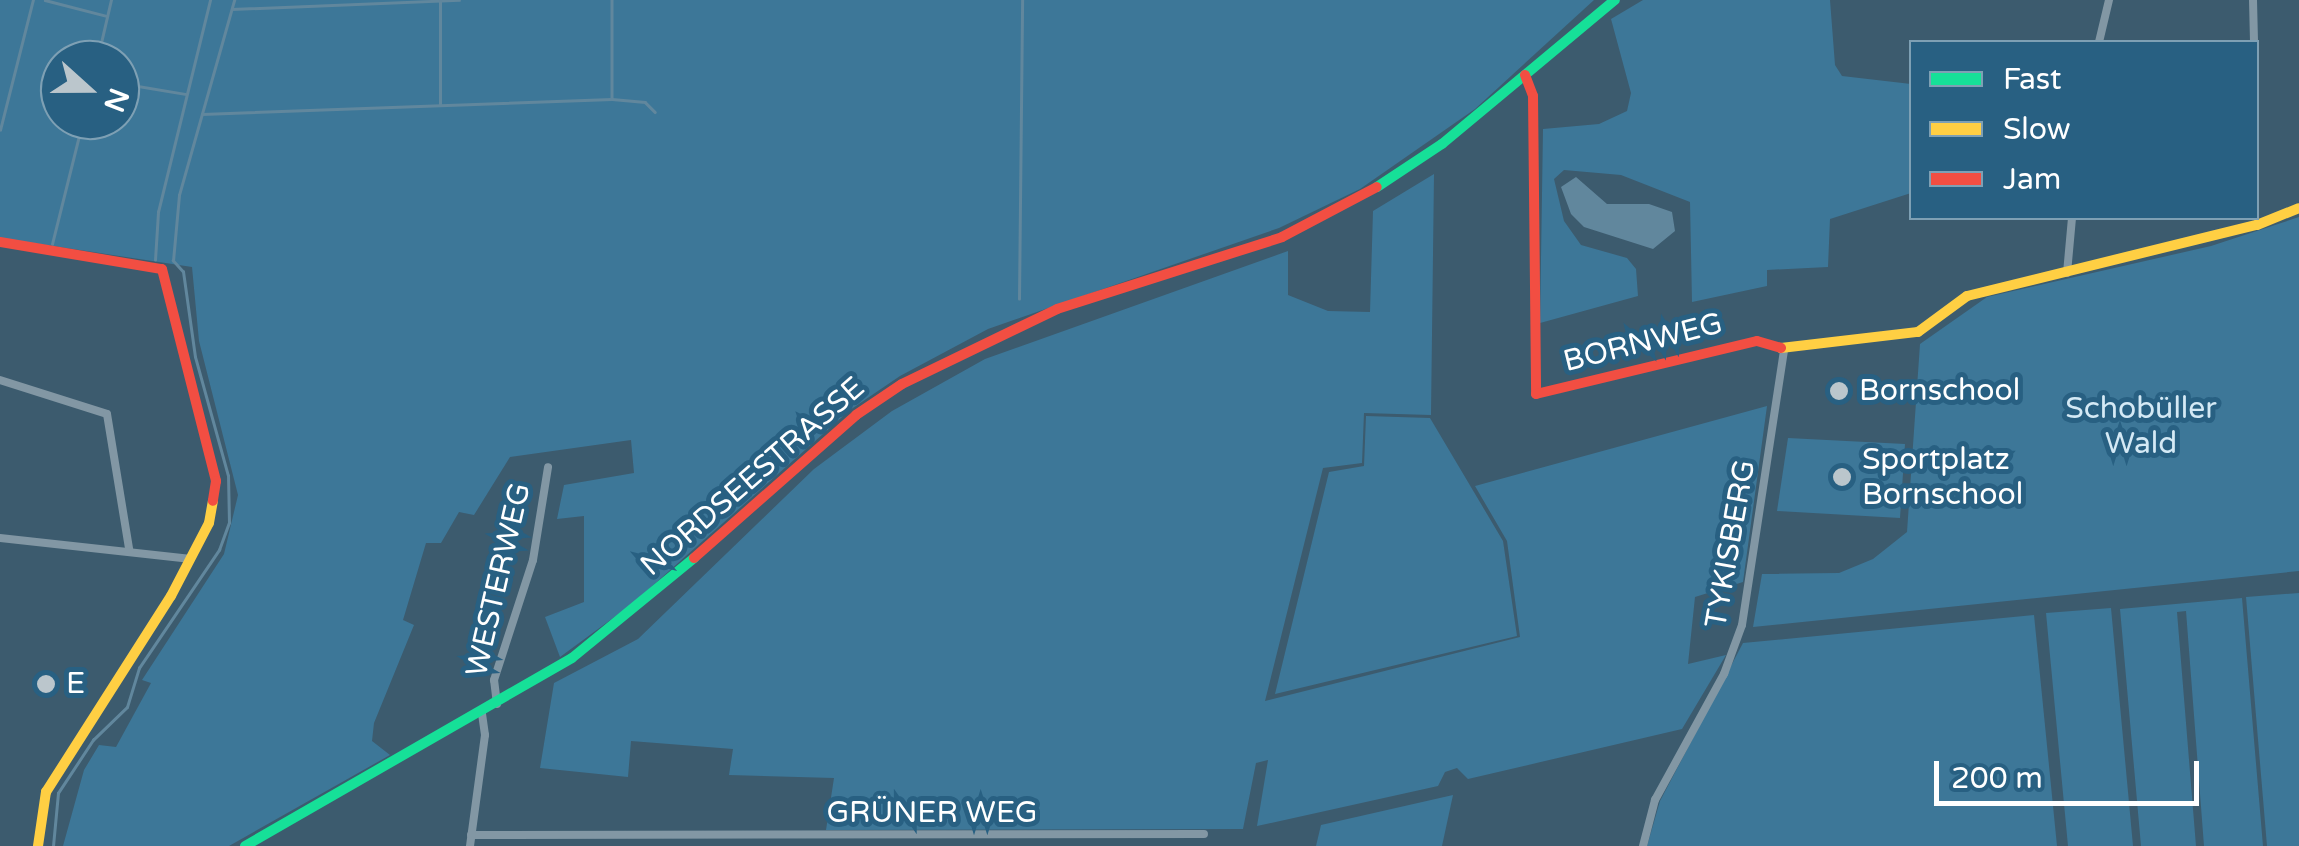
<!DOCTYPE html>
<meta charset="utf-8">
<style>
body{margin:0}
#map{position:relative;width:2299px;height:846px;overflow:hidden;background:#3c5b6e;font-family:"Varela Round",sans-serif}
div>[style]{position:absolute}
.green>*{inset:0;background:#3d7798}
.water>*{inset:0;background:#61879d}
.stream>*{height:2.5px;margin:-1.25px;padding:0 1.25px;transform-origin:1.25px;border-radius:1.25px;background:#61879d}
.street>*{height:8px;margin:-4px;padding:0 4px;transform-origin:4px;border-radius:4px;background:#8297a4}
.fast>*{height:10px;margin:-5px;padding:0 5px;transform-origin:5px;border-radius:5px;background:#16e098}
.slow>*{height:10px;margin:-5px;padding:0 5px;transform-origin:5px;border-radius:5px;background:#ffcf43}
.jam>*{height:10px;margin:-5px;padding:0 5px;transform-origin:5px;border-radius:5px;background:#f24e42}
.dots>*{width:28px;height:28px;translate:-50% -50%;box-sizing:border-box;border:5px solid #286082;border-radius:50%}
span{translate:-50% -50%;white-space:nowrap;text-align:center;line-height:1.15;-webkit-text-stroke:10px #286082;paint-order:stroke}
.street-label{font-size:30px;color:#fff}
.poi-label{font-size:30px;color:#fff}
.left{translate:0 -50%;text-align:left}
.park-label{font-size:30px;color:#d4e9f5}
.legend{position:absolute;left:1909px;top:40px;width:350px;height:180px;box-sizing:border-box;background:#286082;border:2px solid #7ea0b4;margin:0;padding:12px 18px;list-style:none;font-size:30px;color:#fff}
.legend li{display:flex;align-items:center;gap:20px;height:50px}
.legend b{width:50px;border:2px solid #7ea0b4}
.north{position:absolute;left:40px;top:40px;width:100px;height:100px;box-sizing:border-box;background:#286082;border:2px solid #7ea0b4;border-radius:50%;rotate:111deg;font-size:28px;font-weight:700;line-height:40px;text-align:center;color:#fff}
.north::after{content:'';display:block;margin:auto;width:35px;height:45px;background:#bbc6cc;clip-path:polygon(50% 0,100% 100%,50% 72%,0 100%)}
.scale{position:absolute;left:1934px;top:761px;width:265px;height:45px;box-sizing:border-box;border:5px solid #fff;border-top:0;padding-left:12px;font-size:30px;line-height:35px;white-space:nowrap;color:#fff;-webkit-text-stroke:8px #286082;paint-order:stroke}
</style>
<div id="map">
<div class="green">
<div style="clip-path:polygon(evenodd,0 0,1594px 0,1475px 109px,1360px 189px,1279px 228px,988px 329px,900px 376px,850px 410px,632px 604px,560px 657px,545px 617px,584px 602px,584px 516px,557px 519px,564px 485px,634px 473px,631px 440px,510px 457px,474px 515px,459px 512px,441px 543px,426px 543px,403px 620px,414px 625px,374px 723px,372px 741px,390px 755px,229px 846px,63px 846px,84px 770px,99px 745px,116px 747px,151px 683px,142px 680px,224px 554px,238px 495px,199px 341px,192px 267px,0 238px,0 0,60px 60px,120px 60px,120px 120px,60px 120px,60px 60px)"></div>
<div style="clip-path:polygon(1643px 0,1830px 0,1835px 65px,1842px 76px,1911px 84px,1911px 193px,1830px 219px,1828px 267px,1767px 270px,1767px 286px,1692px 302px,1690px 202px,1621px 175px,1564px 170px,1554px 179px,1564px 221px,1581px 245px,1627px 258px,1636px 269px,1638px 296px,1540px 323px,1543px 129px,1599px 124px,1627px 111px,1631px 93px,1611px 19px)"></div>
<div style="clip-path:polygon(1434px 174px,1431px 415px,1364px 413px,1362px 463px,1323px 468px,1265px 701px,1520px 637px,1507px 541px,1475px 486px,1767px 406px,1743px 582px,1695px 597px,1688px 664px,1726px 655px,1682px 729px,1468px 779px,1457px 768px,1445px 772px,1438px 786px,1257px 826px,1268px 760px,1256px 763px,1243px 829px,826px 830px,834px 778px,729px 775px,733px 749px,631px 741px,628px 777px,540px 768px,554px 683px,638px 639px,814px 469px,892px 411px,985px 359px,1288px 251px,1288px 295px,1328px 311px,1370px 312px,1373px 211px)"></div>
<div style="clip-path:polygon(2299px 217px,2299px 571px,1753px 627px,1762px 574px,1839px 573px,1873px 559px,1907px 532px,1920px 344px,1987px 297px,2211px 246px)"></div>
<div style="clip-path:polygon(1366px 416px,1430px 418px,1503px 541px,1517px 636px,1275px 694px,1329px 472px,1364px 466px)"></div>
<div style="clip-path:polygon(1788px 438px,1905px 444px,1900px 518px,1777px 511px)"></div>
<div style="clip-path:polygon(2299px 593px,2299px 846px,2267px 846px,2246px 597px)"></div>
<div style="clip-path:polygon(2242px 598px,2263px 846px,2204px 846px,2186px 611px,2177px 612px,2196px 846px,2141px 846px,2120px 609px)"></div>
<div style="clip-path:polygon(2111px 608px,2133px 846px,2068px 846px,2046px 613px)"></div>
<div style="clip-path:polygon(2034px 615px,2057px 846px,1647px 846px,1660px 801px,1743px 643px)"></div>
<div style="clip-path:polygon(1453px 795px,1442px 846px,1316px 846px,1321px 825px)"></div>
</div>
<div class="water">
<div style="clip-path:polygon(1576px 177px,1607px 204px,1649px 204px,1672px 212px,1675px 231px,1653px 249px,1584px 227px,1571px 214px,1561px 187px)"></div>
</div>
<div class="stream">
<div style="left:45px;top:0;width:64px;rotate:14.5deg"></div>
<div style="left:612px;top:0;width:98px;rotate:90deg"></div>
<div style="left:232px;top:9px;width:227px;rotate:-2.3deg"></div>
<div style="left:97px;top:60px;width:62px;rotate:-76.9deg"></div>
<div style="left:120px;top:83px;width:67px;rotate:9.5deg"></div>
<div style="left:440px;top:104px;width:102px;rotate:-90deg"></div>
<div style="left:202px;top:114px;width:410px;rotate:-2.1deg"></div>
<div style="left:612px;top:99px;width:33px;rotate:5deg"></div>
<div style="left:645px;top:102px;width:14px;rotate:45deg"></div>
<div style="left:0;top:130px;width:134px;rotate:-75.8deg"></div>
<div style="left:52px;top:244px;width:128px;rotate:-76deg"></div>
<div style="left:155px;top:260px;width:48px;rotate:-86.4deg"></div>
<div style="left:158px;top:212px;width:218px;rotate:-76.2deg"></div>
<div style="left:1019px;top:299px;width:299px;rotate:-89.4deg"></div>
<div style="left:53px;top:846px;width:53px;rotate:-84.6deg"></div>
<div style="left:58px;top:793px;width:64px;rotate:-56.6deg"></div>
<div style="left:93px;top:740px;width:47px;rotate:-44.1deg"></div>
<div style="left:127px;top:707px;width:41px;rotate:-72.9deg"></div>
<div style="left:139px;top:668px;width:143px;rotate:-55.9deg"></div>
<div style="left:219px;top:550px;width:29px;rotate:-70deg"></div>
<div style="left:229px;top:523px;width:47px;rotate:-91.2deg"></div>
<div style="left:228px;top:476px;width:123px;rotate:-105.5deg"></div>
<div style="left:195px;top:357px;width:86px;rotate:-98deg"></div>
<div style="left:183px;top:272px;width:15px;rotate:-132deg"></div>
<div style="left:173px;top:261px;width:66px;rotate:-84.8deg"></div>
<div style="left:179px;top:195px;width:203px;rotate:-74.2deg"></div>
</div>
<div class="street">
<div style="left:2253px;top:0;width:42px;rotate:88.6deg"></div>
<div style="left:2099px;top:42px;width:43px;rotate:-76.6deg"></div>
<div style="left:2067px;top:273px;width:55px;rotate:-84.8deg"></div>
<div style="left:0;top:380px;width:112px;rotate:17.6deg"></div>
<div style="left:107px;top:414px;width:137px;rotate:80.7deg"></div>
<div style="left:0;top:538px;width:190px;rotate:6.3deg"></div>
<div style="left:497px;top:704px;width:24px;rotate:-97deg"></div>
<div style="left:494px;top:680px;width:126px;rotate:-72deg"></div>
<div style="left:533px;top:560px;width:94px;rotate:-80.8deg"></div>
<div style="left:471px;top:835px;width:733px;rotate:-0.08deg"></div>
<div style="left:470px;top:846px;width:112px;rotate:-82.3deg"></div>
<div style="left:485px;top:735px;width:22px;rotate:-98deg"></div>
<div style="left:1643px;top:846px;width:48px;rotate:-75.4deg"></div>
<div style="left:1655px;top:800px;width:144px;rotate:-61.3deg"></div>
<div style="left:1724px;top:674px;width:52px;rotate:-69.8deg"></div>
<div style="left:1742px;top:625px;width:279px;rotate:-81.3deg"></div>
</div>
<div class="fast">
<div style="left:1377px;top:187px;width:78px;rotate:-33.5deg"></div>
<div style="left:1442px;top:144px;width:225px;rotate:-39.8deg"></div>
<div style="left:245px;top:846px;width:377px;rotate:-29.9deg"></div>
<div style="left:572px;top:658px;width:158px;rotate:-39.3deg"></div>
</div>
<div class="slow">
<div style="left:1781px;top:348px;width:138px;rotate:-6.7deg"></div>
<div style="left:1918px;top:332px;width:61px;rotate:-36.3deg"></div>
<div style="left:1967px;top:296px;width:299px;rotate:-13.8deg"></div>
<div style="left:2257px;top:225px;width:45px;rotate:-22deg"></div>
<div style="left:38px;top:846px;width:55px;rotate:-81.6deg"></div>
<div style="left:46px;top:792px;width:232px;rotate:-57.5deg"></div>
<div style="left:171px;top:596px;width:82px;rotate:-62.5deg"></div>
<div style="left:209px;top:523px;width:22px;rotate:-80deg"></div>
</div>
<div class="jam">
<div style="left:1525px;top:75px;width:22px;rotate:69deg"></div>
<div style="left:1533px;top:96px;width:298px;rotate:89.4deg"></div>
<div style="left:1536px;top:394px;width:227px;rotate:-13.5deg"></div>
<div style="left:1757px;top:341px;width:25px;rotate:16deg"></div>
<div style="left:0;top:242px;width:164px;rotate:9.5deg"></div>
<div style="left:162px;top:269px;width:219px;rotate:75.7deg"></div>
<div style="left:216px;top:481px;width:20px;rotate:99deg"></div>
<div style="left:694px;top:558px;width:216px;rotate:-41.4deg"></div>
<div style="left:856px;top:415px;width:55px;rotate:-34deg"></div>
<div style="left:902px;top:384px;width:172px;rotate:-25.8deg"></div>
<div style="left:1057px;top:309px;width:236px;rotate:-17.7deg"></div>
<div style="left:1282px;top:237px;width:107px;rotate:-27.8deg"></div>
</div>
<div class="dots">
<div style="left:1839px;top:391px;background:#bbc6cc"></div>
<div style="left:1842px;top:477px;background:#bbc6cc"></div>
<div style="left:46px;top:684px;background:#bbc6cc"></div>
</div>
<div class="street-label">
<span style="left:1643px;top:343px;rotate:-14deg">BORNWEG</span>
<span style="left:753px;top:477px;rotate:-41deg">NORDSEESTRASSE</span>
<span style="left:1731px;top:544px;rotate:-80deg">TYKISBERG</span>
<span style="left:499px;top:580px;rotate:-77deg">WESTERWEG</span>
<span style="left:932px;top:813px">GRÜNER WEG</span>
</div>
<div class="poi-label">
<span class="left" style="left:1859px;top:391px">Bornschool</span>
<span class="left" style="left:1862px;top:477px">Sportplatz<br>Bornschool</span>
<span class="left" style="left:66px;top:684px">E</span>
</div>
<div class="park-label">
<span style="left:2141px;top:426px">Schobüller<br>Wald</span>
</div>
<ul class="legend">
<li><b style="height:12px;background:#16e098"></b>Fast</li>
<li><b style="height:12px;background:#ffcf43"></b>Slow</li>
<li><b style="height:12px;background:#f24e42"></b>Jam</li>
</ul>
<div class="north">N</div>
<div class="scale">200 m</div>
</div>
